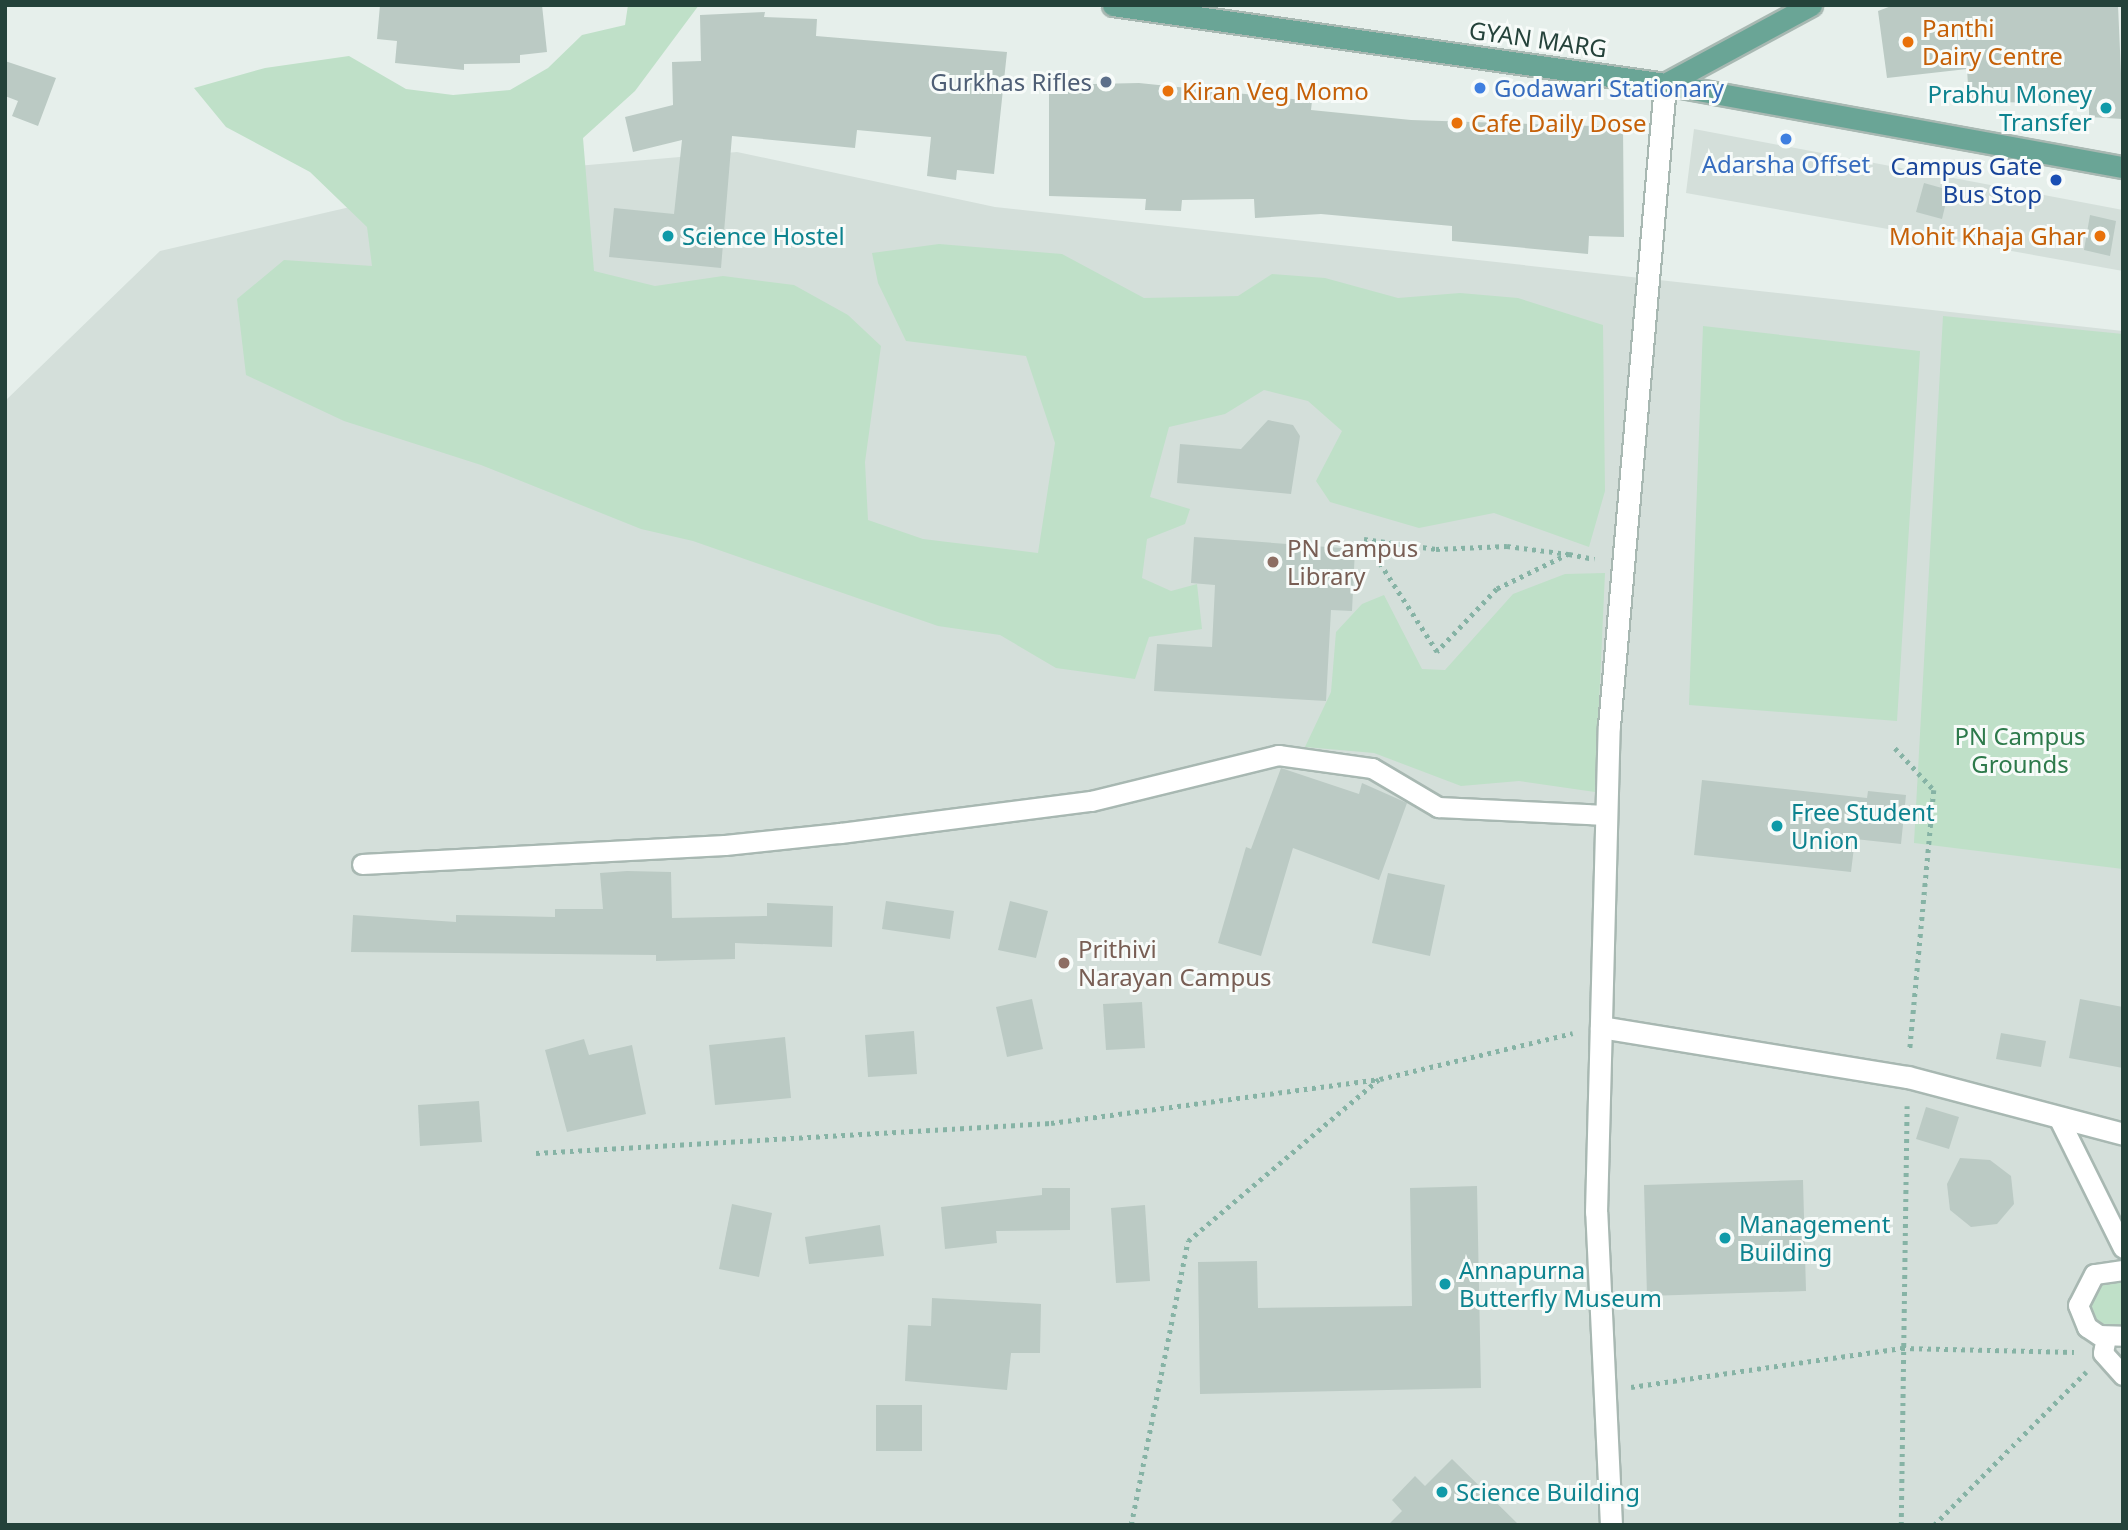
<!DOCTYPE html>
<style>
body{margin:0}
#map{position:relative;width:2128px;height:1530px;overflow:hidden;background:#e6efeb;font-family:"Noto Sans",sans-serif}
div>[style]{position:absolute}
.built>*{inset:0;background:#d4dfda}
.green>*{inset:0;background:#bfe0c8}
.building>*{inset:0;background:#bbcac4}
.path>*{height:4.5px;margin-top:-2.25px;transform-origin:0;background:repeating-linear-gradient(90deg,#86b3a5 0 3.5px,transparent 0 8.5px)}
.roads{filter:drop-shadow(2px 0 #a8b8b2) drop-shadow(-2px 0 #a8b8b2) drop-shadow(0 2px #a8b8b2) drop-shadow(0 -2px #a8b8b2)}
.service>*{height:19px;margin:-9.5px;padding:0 9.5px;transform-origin:9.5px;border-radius:9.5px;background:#fff}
.minor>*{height:21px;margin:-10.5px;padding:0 10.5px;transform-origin:10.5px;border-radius:10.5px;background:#fff}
.primary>*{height:21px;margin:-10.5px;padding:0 10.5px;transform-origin:10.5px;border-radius:10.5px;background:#6aa596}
.dots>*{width:19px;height:19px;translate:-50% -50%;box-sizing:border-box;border:4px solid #f7fbf9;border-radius:50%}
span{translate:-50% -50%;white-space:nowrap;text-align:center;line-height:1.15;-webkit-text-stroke:6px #f7fbf9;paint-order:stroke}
.food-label{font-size:24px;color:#c56008}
.left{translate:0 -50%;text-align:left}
.right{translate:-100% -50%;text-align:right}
.street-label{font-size:24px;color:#24423a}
.service-label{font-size:24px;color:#4e5e75}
.shop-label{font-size:24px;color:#366cbe}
.culture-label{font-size:24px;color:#0d838f}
.transit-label{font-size:24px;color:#164399}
.education-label{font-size:24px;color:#785e54}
.park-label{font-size:24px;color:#2d7a4b}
.frame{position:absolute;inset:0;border:7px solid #24423a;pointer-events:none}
</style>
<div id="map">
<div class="built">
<div style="clip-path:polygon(1694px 129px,2123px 210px,2123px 271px,1686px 193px)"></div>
<div style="clip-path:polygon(737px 152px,995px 207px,2123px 331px,2123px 1525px,5px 1525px,5px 401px,160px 251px,497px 173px)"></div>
</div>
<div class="green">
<div style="clip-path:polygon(628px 5px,699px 5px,635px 91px,583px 138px,594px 271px,655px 286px,723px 276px,794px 285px,848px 315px,881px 346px,865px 462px,868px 520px,923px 539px,1038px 553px,1055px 443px,1026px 356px,906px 341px,878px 283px,872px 253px,939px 244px,1062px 254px,1144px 298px,1238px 296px,1272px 274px,1325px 278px,1398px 298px,1460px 293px,1518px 298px,1603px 325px,1605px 491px,1589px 547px,1494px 513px,1419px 528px,1330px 502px,1316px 481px,1342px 431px,1308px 401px,1264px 390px,1225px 414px,1169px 427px,1150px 497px,1190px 509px,1185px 524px,1147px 539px,1142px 578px,1171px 591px,1197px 584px,1202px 629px,1149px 637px,1135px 679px,1056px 668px,1000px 635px,938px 626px,693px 541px,641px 529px,481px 465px,344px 421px,246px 375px,237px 299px,284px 260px,372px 266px,367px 227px,310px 172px,226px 127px,194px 88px,265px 68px,349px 56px,406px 89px,453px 95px,510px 90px,548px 68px,582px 35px,625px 25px)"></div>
<div style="clip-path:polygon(1943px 316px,2123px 334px,2123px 869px,1914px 843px)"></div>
<div style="clip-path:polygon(1703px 326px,1920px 351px,1897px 721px,1689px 705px)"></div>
<div style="clip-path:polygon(1605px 573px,1595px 792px,1519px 781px,1461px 786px,1374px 753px,1305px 747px,1331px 692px,1336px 632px,1362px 604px,1384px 595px,1422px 669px,1445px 670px,1513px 594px,1565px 574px)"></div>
<div style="clip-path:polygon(2118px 1278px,2123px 1280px,2123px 1327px,2103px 1327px,2089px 1313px,2088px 1296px,2099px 1281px)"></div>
</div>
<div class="building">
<div style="clip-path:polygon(380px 5px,542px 5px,547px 52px,520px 55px,520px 63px,464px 64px,464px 70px,395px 63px,397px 41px,377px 39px)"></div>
<div style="clip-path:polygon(1894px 5px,2118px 5px,2123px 119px,2089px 117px,2089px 103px,1969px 102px,1967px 69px,1887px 78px,1878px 11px)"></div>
<div style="clip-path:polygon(765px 12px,764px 17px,817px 19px,816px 36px,1007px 52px,994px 174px,957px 170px,956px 180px,927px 176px,931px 137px,857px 130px,855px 148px,732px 136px,721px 268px,609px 257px,614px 208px,674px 214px,682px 140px,633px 152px,625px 117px,673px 105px,672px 62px,701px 61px,700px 15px)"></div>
<div style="clip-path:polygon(5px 61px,56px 78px,38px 126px,12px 116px,18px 101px,5px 96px)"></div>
<div style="clip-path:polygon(1139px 83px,1312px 101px,1311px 110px,1411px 120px,1623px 127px,1624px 237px,1589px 236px,1588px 254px,1452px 241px,1452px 226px,1321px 214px,1255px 218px,1254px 199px,1182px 200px,1181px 211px,1145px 210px,1146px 199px,1049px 196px,1049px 85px)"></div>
<div style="clip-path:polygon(1924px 183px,1949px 190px,1942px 219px,1916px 212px)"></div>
<div style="clip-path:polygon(2090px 215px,2116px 221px,2110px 256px,2084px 250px)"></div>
<div style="clip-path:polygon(1268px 420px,1293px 425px,1300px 436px,1291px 494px,1177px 483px,1180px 444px,1241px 449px)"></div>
<div style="clip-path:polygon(1194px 537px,1355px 549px,1352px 611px,1331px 610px,1326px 701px,1154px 691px,1157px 644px,1212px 647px,1215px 585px,1191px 583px)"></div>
<div style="clip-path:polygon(1281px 768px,1359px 794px,1362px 783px,1407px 803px,1379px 880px,1293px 848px,1261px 956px,1218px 943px,1246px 847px,1251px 849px)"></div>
<div style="clip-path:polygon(1702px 780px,1867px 798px,1868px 791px,1906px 795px,1901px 844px,1855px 839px,1851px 872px,1694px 855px)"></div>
<div style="clip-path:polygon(627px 871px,671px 872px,672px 918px,767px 916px,767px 903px,833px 906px,832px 947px,735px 943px,735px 959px,656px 961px,656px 955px,351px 952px,353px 915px,456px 922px,456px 915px,555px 917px,555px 909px,603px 909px,600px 873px)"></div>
<div style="clip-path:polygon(1388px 873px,1445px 885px,1430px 956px,1372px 943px)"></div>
<div style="clip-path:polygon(886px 901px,954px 911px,950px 939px,882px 929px)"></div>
<div style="clip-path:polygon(1010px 901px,1048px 911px,1036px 958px,998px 950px)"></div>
<div style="clip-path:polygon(1032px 999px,1043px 1049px,1007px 1057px,996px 1007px)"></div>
<div style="clip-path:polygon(2080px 999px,2123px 1007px,2123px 1068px,2069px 1058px)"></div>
<div style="clip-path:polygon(1142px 1002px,1145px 1048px,1106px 1050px,1103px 1004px)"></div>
<div style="clip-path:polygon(914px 1031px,917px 1074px,868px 1077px,865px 1035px)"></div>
<div style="clip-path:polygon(2001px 1033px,2046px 1041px,2041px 1067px,1996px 1059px)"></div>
<div style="clip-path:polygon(785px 1037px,791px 1098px,715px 1105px,709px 1045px)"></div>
<div style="clip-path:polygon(584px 1039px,589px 1055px,632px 1045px,646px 1114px,567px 1132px,545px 1050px)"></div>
<div style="clip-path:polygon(479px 1101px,482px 1142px,420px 1146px,418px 1105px)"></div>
<div style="clip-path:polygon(1926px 1107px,1959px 1117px,1949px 1149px,1916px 1139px)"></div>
<div style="clip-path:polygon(1960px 1158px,1990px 1160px,2011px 1176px,2014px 1204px,1997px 1224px,1971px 1227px,1950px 1210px,1947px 1184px)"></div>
<div style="clip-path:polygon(1803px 1180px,1806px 1291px,1647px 1296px,1644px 1185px)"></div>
<div style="clip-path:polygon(1477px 1186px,1481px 1388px,1200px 1394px,1198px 1262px,1257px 1261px,1258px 1308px,1412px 1306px,1410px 1188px)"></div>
<div style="clip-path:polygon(1042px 1188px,1070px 1188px,1070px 1230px,996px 1231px,997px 1243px,945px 1249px,941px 1207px,1042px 1195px)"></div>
<div style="clip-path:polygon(732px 1204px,772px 1213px,759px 1277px,719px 1269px)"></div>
<div style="clip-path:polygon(1145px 1205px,1150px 1281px,1116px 1283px,1111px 1208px)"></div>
<div style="clip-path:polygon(880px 1225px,884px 1256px,809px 1264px,805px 1237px)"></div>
<div style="clip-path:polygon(932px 1298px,1041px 1304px,1040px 1353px,1011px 1353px,1007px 1390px,905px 1381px,908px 1325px,931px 1326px)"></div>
<div style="clip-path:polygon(876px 1405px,922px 1405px,922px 1451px,876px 1451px)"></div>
<div style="clip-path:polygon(1452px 1459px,1519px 1525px,1388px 1525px,1402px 1511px,1392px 1500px,1415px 1476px,1425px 1486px)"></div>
</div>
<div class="path">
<div style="left:1569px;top:554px;width:80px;rotate:154.1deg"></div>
<div style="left:1497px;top:589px;width:87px;rotate:133.6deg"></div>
<div style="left:1437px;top:652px;width:135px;rotate:-122.9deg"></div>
<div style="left:1364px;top:539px;width:73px;rotate:7.9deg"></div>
<div style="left:1436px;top:549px;width:71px;rotate:-2.4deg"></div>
<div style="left:1507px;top:546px;width:63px;rotate:7.4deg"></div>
<div style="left:1569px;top:554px;width:26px;rotate:11deg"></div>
<div style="left:1895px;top:748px;width:57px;rotate:47.1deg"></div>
<div style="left:1934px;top:790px;width:260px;rotate:95.3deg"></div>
<div style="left:536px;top:1153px;width:516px;rotate:-3.33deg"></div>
<div style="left:1051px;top:1123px;width:332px;rotate:-7.6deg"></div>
<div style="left:1380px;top:1079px;width:198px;rotate:-13.4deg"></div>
<div style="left:1631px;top:1387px;width:274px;rotate:-8.2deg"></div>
<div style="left:1902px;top:1348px;width:172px;rotate:1.3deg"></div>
<div style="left:1131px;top:1525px;width:290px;rotate:-78.7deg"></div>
<div style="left:1188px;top:1241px;width:250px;rotate:-40.3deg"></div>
<div style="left:1901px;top:1525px;width:419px;rotate:-89.2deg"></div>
<div style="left:1934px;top:1525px;width:216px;rotate:-45.2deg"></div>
</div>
<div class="roads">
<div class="service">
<div style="left:362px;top:864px;width:363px;rotate:-3deg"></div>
<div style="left:725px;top:845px;width:116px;rotate:-6deg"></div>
<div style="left:840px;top:833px;width:253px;rotate:-7.3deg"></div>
<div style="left:1091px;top:801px;width:193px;rotate:-13.8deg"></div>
<div style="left:1278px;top:755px;width:95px;rotate:7.9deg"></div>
<div style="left:1372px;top:768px;width:77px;rotate:30.6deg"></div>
<div style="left:1438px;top:807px;width:169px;rotate:2.7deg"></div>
<div style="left:2058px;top:1117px;width:146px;rotate:63.6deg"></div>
<div style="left:2123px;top:1270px;width:29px;rotate:172deg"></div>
<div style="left:2094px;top:1274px;width:35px;rotate:117deg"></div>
<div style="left:2078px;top:1305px;width:24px;rotate:68deg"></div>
<div style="left:2087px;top:1327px;width:14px;rotate:34deg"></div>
<div style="left:2099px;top:1335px;width:24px;rotate:2deg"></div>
<div style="left:2106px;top:1337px;width:16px;rotate:101deg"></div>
<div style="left:2103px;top:1353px;width:30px;rotate:48deg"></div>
</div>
<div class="minor">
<div style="left:1601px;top:1027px;width:311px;rotate:9.3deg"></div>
<div style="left:1908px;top:1077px;width:222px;rotate:14.8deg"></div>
<div style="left:1611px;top:1525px;width:313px;rotate:-92.7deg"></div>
<div style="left:1596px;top:1212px;width:486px;rotate:-88.5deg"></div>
<div style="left:1609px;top:726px;width:644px;rotate:-85.01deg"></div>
</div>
<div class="primary">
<div style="left:1113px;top:5px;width:558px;rotate:8.14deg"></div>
<div style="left:1665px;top:84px;width:465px;rotate:10.3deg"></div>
<div style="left:1665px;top:84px;width:166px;rotate:-28.4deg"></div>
</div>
</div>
<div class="dots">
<div style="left:1908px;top:42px;background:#e8710a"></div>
<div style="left:1106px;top:82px;background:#5c6f8a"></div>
<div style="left:1480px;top:88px;background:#3f7fe0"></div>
<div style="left:1168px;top:91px;background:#e8710a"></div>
<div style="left:2106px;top:108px;background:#0f9aa8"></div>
<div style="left:1457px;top:123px;background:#e8710a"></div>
<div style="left:1786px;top:139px;background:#3f7fe0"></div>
<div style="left:2056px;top:180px;background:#1a4fb4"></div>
<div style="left:668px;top:236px;background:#0f9aa8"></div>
<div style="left:2100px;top:236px;background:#e8710a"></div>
<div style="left:1273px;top:562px;background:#8d6e63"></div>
<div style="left:1777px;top:826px;background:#0f9aa8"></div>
<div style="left:1064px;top:963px;background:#8d6e63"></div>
<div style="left:1725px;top:1238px;background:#0f9aa8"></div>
<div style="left:1445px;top:1284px;background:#0f9aa8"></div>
<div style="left:1442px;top:1492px;background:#0f9aa8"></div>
</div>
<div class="food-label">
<span class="left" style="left:1922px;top:42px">Panthi<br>Dairy Centre</span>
<span class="left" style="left:1182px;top:91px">Kiran Veg Momo</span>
<span class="left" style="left:1471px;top:123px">Cafe Daily Dose</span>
<span class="right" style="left:2086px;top:236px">Mohit Khaja Ghar</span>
</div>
<div class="street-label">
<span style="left:1538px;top:39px;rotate:8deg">GYAN MARG</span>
</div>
<div class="service-label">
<span class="right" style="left:1092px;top:82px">Gurkhas Rifles</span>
</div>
<div class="shop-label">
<span class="left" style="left:1494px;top:88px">Godawari Stationary</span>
<span style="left:1786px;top:164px">Adarsha Offset</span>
</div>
<div class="culture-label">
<span class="right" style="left:2092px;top:108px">Prabhu Money<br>Transfer</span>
<span class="left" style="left:682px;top:236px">Science Hostel</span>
<span class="left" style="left:1791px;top:826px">Free Student<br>Union</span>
<span class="left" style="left:1739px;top:1238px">Management<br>Building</span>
<span class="left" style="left:1459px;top:1284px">Annapurna<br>Butterfly Museum</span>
<span class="left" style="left:1456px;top:1492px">Science Building</span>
</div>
<div class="transit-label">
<span class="right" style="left:2042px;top:180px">Campus Gate<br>Bus Stop</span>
</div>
<div class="education-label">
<span class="left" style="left:1287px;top:562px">PN Campus<br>Library</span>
<span class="left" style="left:1078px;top:963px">Prithivi<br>Narayan Campus</span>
</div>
<div class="park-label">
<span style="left:2020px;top:750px">PN Campus<br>Grounds</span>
</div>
<div class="frame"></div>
</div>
